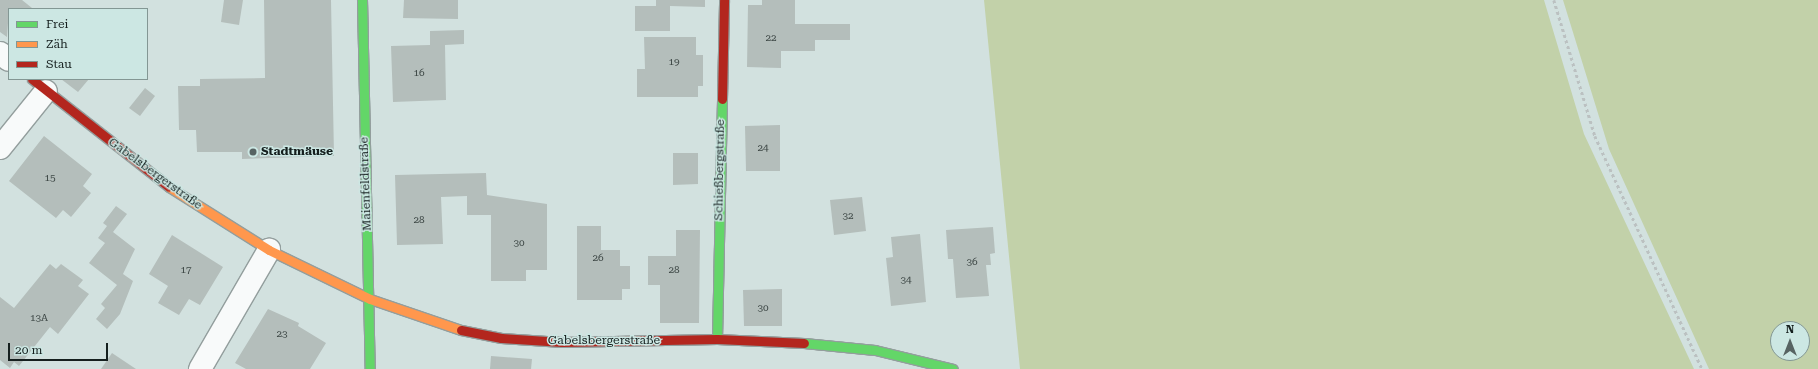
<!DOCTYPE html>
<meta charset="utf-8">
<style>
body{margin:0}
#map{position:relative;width:1818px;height:369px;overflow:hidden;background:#d2e1df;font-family:"Roboto Serif",serif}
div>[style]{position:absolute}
.green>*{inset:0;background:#c2d1a9}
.building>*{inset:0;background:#b4bebb}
.path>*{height:2.5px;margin-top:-1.25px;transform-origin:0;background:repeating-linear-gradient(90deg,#bbc1c1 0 3px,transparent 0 6px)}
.roads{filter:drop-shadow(1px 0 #939e9d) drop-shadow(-1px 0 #939e9d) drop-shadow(0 1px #939e9d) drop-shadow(0 -1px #939e9d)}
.street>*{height:22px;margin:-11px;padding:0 11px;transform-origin:11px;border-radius:11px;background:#f8fafa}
.fast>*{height:9px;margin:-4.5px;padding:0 4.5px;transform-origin:4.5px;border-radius:4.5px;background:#63d668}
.slow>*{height:9px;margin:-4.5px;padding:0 4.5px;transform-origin:4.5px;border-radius:4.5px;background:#ff974d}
.jam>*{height:9px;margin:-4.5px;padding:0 4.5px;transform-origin:4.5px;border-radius:4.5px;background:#b3261e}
.dots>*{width:11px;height:11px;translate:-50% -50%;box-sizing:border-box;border:2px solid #cce7e3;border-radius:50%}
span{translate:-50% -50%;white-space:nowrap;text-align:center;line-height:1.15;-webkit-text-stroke:3px #cce7e3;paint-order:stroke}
.number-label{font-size:10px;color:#3d4745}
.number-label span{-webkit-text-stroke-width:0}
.poi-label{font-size:12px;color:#151f1e;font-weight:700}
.left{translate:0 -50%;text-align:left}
.street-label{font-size:12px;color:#151f1e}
.legend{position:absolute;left:8px;top:8px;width:140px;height:72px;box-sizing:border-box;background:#cce7e3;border:1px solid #839794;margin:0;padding:5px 7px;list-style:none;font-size:12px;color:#151f1e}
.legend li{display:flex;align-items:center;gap:8px;height:20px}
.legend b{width:20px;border:1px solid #839794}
.north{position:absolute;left:1770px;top:321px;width:40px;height:40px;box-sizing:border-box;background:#cce7e3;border:1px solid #839794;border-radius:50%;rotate:0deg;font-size:11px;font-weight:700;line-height:16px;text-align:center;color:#151f1e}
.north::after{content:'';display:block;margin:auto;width:14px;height:18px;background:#576362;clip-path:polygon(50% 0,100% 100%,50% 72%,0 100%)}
.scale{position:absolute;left:8px;top:343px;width:100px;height:18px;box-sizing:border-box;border:2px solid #151f1e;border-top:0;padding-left:5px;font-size:12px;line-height:14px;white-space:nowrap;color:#151f1e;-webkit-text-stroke:3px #cce7e3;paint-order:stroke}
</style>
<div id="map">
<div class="green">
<div style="clip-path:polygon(984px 0,1544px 0,1584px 134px,1694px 369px,1020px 369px)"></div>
<div style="clip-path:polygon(evenodd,1563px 0,1818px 0,1818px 369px,1709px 369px,1609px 149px,1563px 0,1778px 329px,1802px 329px,1802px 353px,1778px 353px,1778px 329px)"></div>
</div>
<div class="building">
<div style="clip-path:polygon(0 0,22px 0,32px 8px,9px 9px,7px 37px,0 32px)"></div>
<div style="clip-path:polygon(224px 0,243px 0,239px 25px,221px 22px)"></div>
<div style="clip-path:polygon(264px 0,331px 0,334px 156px,242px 159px,242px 152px,197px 152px,196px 130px,179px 130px,178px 86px,200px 86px,200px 79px,265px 78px)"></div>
<div style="clip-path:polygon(404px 0,458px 0,458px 19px,403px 18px)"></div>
<div style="clip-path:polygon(656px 0,705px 0,705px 7px,670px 6px,670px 31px,635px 31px,635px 6px,656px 6px)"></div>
<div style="clip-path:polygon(762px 0,795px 0,795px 24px,850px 24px,850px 40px,815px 40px,815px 51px,781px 51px,781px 68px,747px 67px,748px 5px,762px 5px)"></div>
<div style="clip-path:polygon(464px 30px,464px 44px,445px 45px,446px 100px,393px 102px,391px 46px,430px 45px,430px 31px)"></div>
<div style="clip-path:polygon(644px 37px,696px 37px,696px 55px,703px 55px,703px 86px,698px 86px,698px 97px,637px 97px,637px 69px,645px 69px)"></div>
<div style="clip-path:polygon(61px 79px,89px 79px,78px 92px)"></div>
<div style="clip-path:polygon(145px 88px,155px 96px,140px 116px,129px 108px)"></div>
<div style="clip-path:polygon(780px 125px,780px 171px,746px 171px,745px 126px)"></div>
<div style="clip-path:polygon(44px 136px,92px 174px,83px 186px,91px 193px,71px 217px,63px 210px,56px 218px,9px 181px)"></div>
<div style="clip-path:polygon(673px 153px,698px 153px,698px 184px,673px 185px)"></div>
<div style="clip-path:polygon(486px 173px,487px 195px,547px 204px,547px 270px,526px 270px,526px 281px,491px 281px,491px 215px,467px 215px,467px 196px,441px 197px,443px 244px,397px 245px,395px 175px)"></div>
<div style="clip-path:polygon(862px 197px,866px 231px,834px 235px,830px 200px)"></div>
<div style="clip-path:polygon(116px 206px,127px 214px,113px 232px,135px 249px,123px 274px,133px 281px,120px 314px,107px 329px,96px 319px,105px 308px,101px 304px,117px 285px,89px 263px,105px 243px,98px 238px,107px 226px,103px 223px)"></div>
<div style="clip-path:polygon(577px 226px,601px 226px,601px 250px,620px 250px,620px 266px,630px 266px,630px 289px,622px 289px,622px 300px,577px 300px)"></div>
<div style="clip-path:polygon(993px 227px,995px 253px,990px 254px,991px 265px,986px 265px,989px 296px,956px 298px,953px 259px,948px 259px,946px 230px)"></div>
<div style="clip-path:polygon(676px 230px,700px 230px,699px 323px,660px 323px,660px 285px,648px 285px,648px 256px,676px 256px)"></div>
<div style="clip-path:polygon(920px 234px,926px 302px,891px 306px,886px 258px,893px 257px,891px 237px)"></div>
<div style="clip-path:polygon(172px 235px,223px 267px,200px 305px,189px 299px,179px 315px,158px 303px,168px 286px,149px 274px)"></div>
<div style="clip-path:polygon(50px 264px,56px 269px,61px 264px,83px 280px,78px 286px,89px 294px,58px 334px,50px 327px,19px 366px,14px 362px,10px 368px,0 360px,0 297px,14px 308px)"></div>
<div style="clip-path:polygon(782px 289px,782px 326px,744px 326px,743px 290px)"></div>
<div style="clip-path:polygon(268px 309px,299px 323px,298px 326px,326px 343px,310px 369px,246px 369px,235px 363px)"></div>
<div style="clip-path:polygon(112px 353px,136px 369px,101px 369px)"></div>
<div style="clip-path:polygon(491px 356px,532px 359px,531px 369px,490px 369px)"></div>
</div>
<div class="path">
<div style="left:1554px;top:0;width:142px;rotate:73.2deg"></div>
<div style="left:1595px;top:136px;width:256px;rotate:65.3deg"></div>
</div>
<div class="roads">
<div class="street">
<div style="left:0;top:53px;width:11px;rotate:38deg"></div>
<div style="left:0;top:148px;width:73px;rotate:-51.1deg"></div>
<div style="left:200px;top:369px;width:138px;rotate:-59.9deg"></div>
</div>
<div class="fast">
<div style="left:362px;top:0;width:369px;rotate:88.8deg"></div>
<div style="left:717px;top:339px;width:240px;rotate:-88.8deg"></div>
<div style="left:804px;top:343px;width:71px;rotate:5.6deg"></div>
<div style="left:875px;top:350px;width:80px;rotate:13.7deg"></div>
</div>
<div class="slow">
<div style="left:169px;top:187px;width:118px;rotate:32.2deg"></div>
<div style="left:269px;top:250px;width:112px;rotate:25.9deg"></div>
<div style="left:370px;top:299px;width:96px;rotate:18.8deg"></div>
</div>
<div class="jam">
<div style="left:32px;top:79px;width:174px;rotate:38.2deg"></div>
<div style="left:722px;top:99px;width:99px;rotate:-88.8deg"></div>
<div style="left:461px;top:330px;width:41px;rotate:11.3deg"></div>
<div style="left:501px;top:338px;width:61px;rotate:3.8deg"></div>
<div style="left:562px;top:342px;width:155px;rotate:-1.1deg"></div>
<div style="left:717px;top:339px;width:87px;rotate:2.6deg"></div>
</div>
</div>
<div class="dots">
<div style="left:253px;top:152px;background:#576362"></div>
</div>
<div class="number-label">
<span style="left:771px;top:38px">22</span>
<span style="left:674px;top:62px">19</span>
<span style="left:419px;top:73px">16</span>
<span style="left:763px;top:148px">24</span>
<span style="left:50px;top:178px">15</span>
<span style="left:848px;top:216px">32</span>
<span style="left:419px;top:220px">28</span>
<span style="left:519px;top:243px">30</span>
<span style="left:598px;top:258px">26</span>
<span style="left:972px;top:262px">36</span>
<span style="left:186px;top:270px">17</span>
<span style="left:674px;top:270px">28</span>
<span style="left:906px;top:280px">34</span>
<span style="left:763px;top:308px">30</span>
<span style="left:39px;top:318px">13A</span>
<span style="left:282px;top:334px">23</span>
</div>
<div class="poi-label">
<span class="left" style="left:261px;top:152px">Stadtmäuse</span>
</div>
<div class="street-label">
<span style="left:720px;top:170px;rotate:-89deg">Schießbergstraße</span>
<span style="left:155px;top:174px;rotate:36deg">Gabelsbergerstraße</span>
<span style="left:366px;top:184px;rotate:-92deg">Maienfeldstraße</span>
<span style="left:604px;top:341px">Gabelsbergerstraße</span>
</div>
<ul class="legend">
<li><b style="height:5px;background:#63d668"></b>Frei</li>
<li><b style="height:5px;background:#ff974d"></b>Zäh</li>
<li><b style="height:5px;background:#b3261e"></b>Stau</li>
</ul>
<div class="north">N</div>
<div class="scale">20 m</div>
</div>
